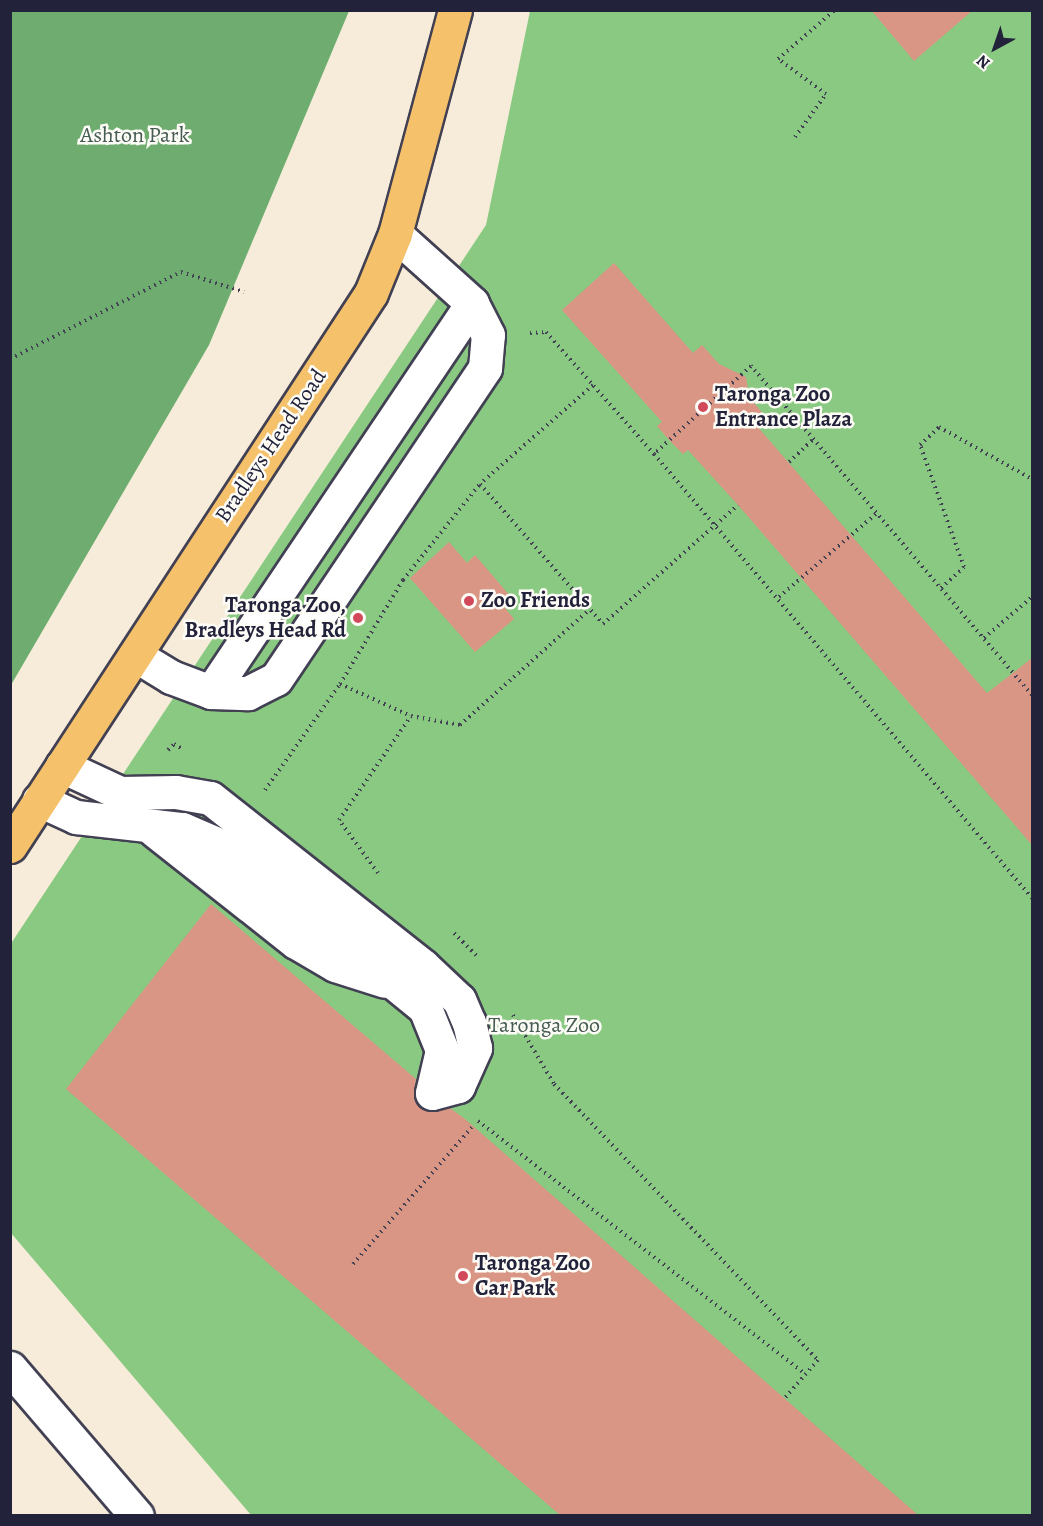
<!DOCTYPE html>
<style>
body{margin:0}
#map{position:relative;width:1043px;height:1526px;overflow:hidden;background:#f6ecd9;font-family:Alegreya,serif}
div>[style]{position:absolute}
.green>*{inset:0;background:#89c981}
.forest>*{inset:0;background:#6ead6f}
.building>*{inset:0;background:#d99684}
.path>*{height:4px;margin-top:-2px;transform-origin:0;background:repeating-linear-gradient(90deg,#424053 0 1.5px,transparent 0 6px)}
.roads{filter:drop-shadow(2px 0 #424053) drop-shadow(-2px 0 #424053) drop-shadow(0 2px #424053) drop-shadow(0 -2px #424053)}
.minor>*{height:33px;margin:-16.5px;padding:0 16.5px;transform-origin:16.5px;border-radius:16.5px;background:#fff}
.major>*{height:33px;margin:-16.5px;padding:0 16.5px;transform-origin:16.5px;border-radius:16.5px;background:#f5c16b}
.dots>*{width:16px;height:16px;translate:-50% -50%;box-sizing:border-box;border:3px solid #fdfcf7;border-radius:50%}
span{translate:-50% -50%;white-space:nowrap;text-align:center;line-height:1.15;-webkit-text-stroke:5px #fdfcf7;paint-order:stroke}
.park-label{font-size:22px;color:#465c54}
.poi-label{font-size:22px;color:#22223b;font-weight:700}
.left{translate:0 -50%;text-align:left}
.right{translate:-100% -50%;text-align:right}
.street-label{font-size:22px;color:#22223b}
.frame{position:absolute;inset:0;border:12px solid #22223b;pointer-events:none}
.north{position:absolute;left:965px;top:18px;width:60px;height:60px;-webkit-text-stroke:4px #fdfcf7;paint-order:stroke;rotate:220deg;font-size:16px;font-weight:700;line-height:24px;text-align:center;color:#22223b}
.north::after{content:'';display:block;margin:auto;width:21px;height:27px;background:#22223b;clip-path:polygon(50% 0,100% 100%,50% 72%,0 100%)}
</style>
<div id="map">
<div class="green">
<div style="clip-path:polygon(530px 11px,1032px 11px,1032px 1515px,251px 1515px,11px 1233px,10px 945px,486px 225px)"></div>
</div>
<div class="forest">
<div style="clip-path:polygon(11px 10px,349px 11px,209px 345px,11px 685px)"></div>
</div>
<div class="building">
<div style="clip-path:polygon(871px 10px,973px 10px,914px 61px)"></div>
<div style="clip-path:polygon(614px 263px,693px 353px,702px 345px,719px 364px,746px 377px,749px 397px,766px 417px,757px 426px,987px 693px,1032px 658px,1032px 845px,738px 505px,688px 450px,683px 454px,670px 441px,657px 426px,662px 422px,562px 310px)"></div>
<div style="clip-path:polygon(449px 542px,467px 563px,475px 555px,511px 597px,502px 604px,514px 619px,475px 652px,410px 578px)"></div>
<div style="clip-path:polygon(211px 904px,416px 1079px,414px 1098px,419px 1107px,428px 1111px,450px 1108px,465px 1119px,918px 1515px,560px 1515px,66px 1089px)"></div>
</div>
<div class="path">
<div style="left:795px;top:137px;width:53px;rotate:-54.2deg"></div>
<div style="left:826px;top:94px;width:59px;rotate:-143.9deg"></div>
<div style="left:778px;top:59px;width:75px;rotate:-40.7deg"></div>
<div style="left:530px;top:333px;width:16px;rotate:-4deg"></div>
<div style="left:546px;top:332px;width:163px;rotate:48.5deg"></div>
<div style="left:10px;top:359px;width:192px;rotate:-27deg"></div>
<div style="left:181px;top:272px;width:66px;rotate:17.6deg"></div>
<div style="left:593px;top:385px;width:150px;rotate:138.8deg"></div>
<div style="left:480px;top:484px;width:186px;rotate:48.7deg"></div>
<div style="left:603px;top:624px;width:180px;rotate:-41.4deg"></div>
<div style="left:789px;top:462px;width:34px;rotate:-43deg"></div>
<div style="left:941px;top:588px;width:31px;rotate:-42deg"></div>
<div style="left:964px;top:567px;width:130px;rotate:-109.8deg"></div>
<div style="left:920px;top:445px;width:26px;rotate:-43deg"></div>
<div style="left:939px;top:427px;width:107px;rotate:29.2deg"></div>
<div style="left:779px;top:597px;width:129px;rotate:-40.6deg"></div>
<div style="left:984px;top:638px;width:63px;rotate:-40.5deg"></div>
<div style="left:340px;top:684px;width:78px;rotate:24.3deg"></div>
<div style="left:1032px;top:695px;width:433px;rotate:-130.5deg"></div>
<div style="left:751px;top:366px;width:131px;rotate:137.8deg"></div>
<div style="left:654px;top:454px;width:583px;rotate:49.59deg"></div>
<div style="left:168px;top:750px;width:8px;rotate:-45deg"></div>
<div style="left:174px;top:744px;width:8px;rotate:30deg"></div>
<div style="left:265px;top:790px;width:130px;rotate:-54.7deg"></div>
<div style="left:340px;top:684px;width:122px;rotate:-58.8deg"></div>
<div style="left:403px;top:580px;width:123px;rotate:-51.3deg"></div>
<div style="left:378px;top:873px;width:66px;rotate:-126.3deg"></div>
<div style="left:339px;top:820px;width:126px;rotate:-55.3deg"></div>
<div style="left:411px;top:716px;width:50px;rotate:10.4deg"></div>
<div style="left:460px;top:725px;width:174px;rotate:-41.7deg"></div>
<div style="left:454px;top:933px;width:34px;rotate:45deg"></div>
<div style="left:513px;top:1015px;width:80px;rotate:59.3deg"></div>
<div style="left:554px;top:1084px;width:382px;rotate:46.3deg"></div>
<div style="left:818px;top:1360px;width:52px;rotate:131.1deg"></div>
<div style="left:478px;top:1121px;width:413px;rotate:37.7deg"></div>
<div style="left:353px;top:1264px;width:181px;rotate:-49deg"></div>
</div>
<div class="roads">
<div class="minor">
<div style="left:135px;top:655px;width:42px;rotate:31.4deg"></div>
<div style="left:171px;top:677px;width:43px;rotate:20.6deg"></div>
<div style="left:211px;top:692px;width:37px;rotate:2deg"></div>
<div style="left:248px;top:693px;width:31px;rotate:-27deg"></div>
<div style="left:276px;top:679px;width:375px;rotate:-56.1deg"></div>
<div style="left:485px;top:368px;width:33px;rotate:-85deg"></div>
<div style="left:488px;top:335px;width:36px;rotate:-117deg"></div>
<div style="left:472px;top:303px;width:103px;rotate:-138.1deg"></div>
<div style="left:211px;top:692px;width:468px;rotate:-56.1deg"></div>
<div style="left:39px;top:800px;width:41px;rotate:24.7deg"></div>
<div style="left:76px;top:817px;width:107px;rotate:6.5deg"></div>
<div style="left:182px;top:829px;width:53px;rotate:23.2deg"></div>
<div style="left:231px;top:850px;width:250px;rotate:39.2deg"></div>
<div style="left:425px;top:1008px;width:45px;rotate:68deg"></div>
<div style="left:442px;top:1050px;width:44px;rotate:103.1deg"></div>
<div style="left:432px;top:1093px;width:27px;rotate:-15deg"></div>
<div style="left:458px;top:1086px;width:42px;rotate:-65.9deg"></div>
<div style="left:475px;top:1048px;width:26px;rotate:-103deg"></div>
<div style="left:469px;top:1023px;width:25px;rotate:-113deg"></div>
<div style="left:459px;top:1000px;width:50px;rotate:-136.6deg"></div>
<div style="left:423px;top:966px;width:271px;rotate:-141.7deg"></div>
<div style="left:210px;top:798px;width:35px;rotate:-170deg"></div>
<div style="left:176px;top:792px;width:56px;rotate:179deg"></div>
<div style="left:120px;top:793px;width:64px;rotate:-155deg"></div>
<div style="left:154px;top:830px;width:181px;rotate:38.3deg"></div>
<div style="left:296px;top:942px;width:45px;rotate:30.5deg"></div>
<div style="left:335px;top:965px;width:52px;rotate:17.7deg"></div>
<div style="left:10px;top:1368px;width:195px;rotate:49.4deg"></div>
</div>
<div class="major">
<div style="left:10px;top:846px;width:660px;rotate:-56.86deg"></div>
<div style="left:371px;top:293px;width:64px;rotate:-67.9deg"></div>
<div style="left:395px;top:234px;width:232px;rotate:-75deg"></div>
</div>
</div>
<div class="dots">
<div style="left:703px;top:407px;background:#d1495b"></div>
<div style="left:469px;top:601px;background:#d1495b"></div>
<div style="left:358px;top:618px;background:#d1495b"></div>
<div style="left:463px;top:1276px;background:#d1495b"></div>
</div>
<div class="park-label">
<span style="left:135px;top:136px">Ashton Park</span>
<span style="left:544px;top:1026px">Taronga Zoo</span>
</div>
<div class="poi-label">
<span class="left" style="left:715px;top:407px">Taronga Zoo<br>Entrance Plaza</span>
<span class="left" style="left:481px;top:601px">Zoo Friends</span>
<span class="right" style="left:346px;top:618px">Taronga Zoo,<br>Bradleys Head Rd</span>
<span class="left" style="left:475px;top:1276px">Taronga Zoo<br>Car Park</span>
</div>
<div class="street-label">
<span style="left:271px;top:446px;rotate:-56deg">Bradleys Head Road</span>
</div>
<div class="frame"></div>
<div class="north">N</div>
</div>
